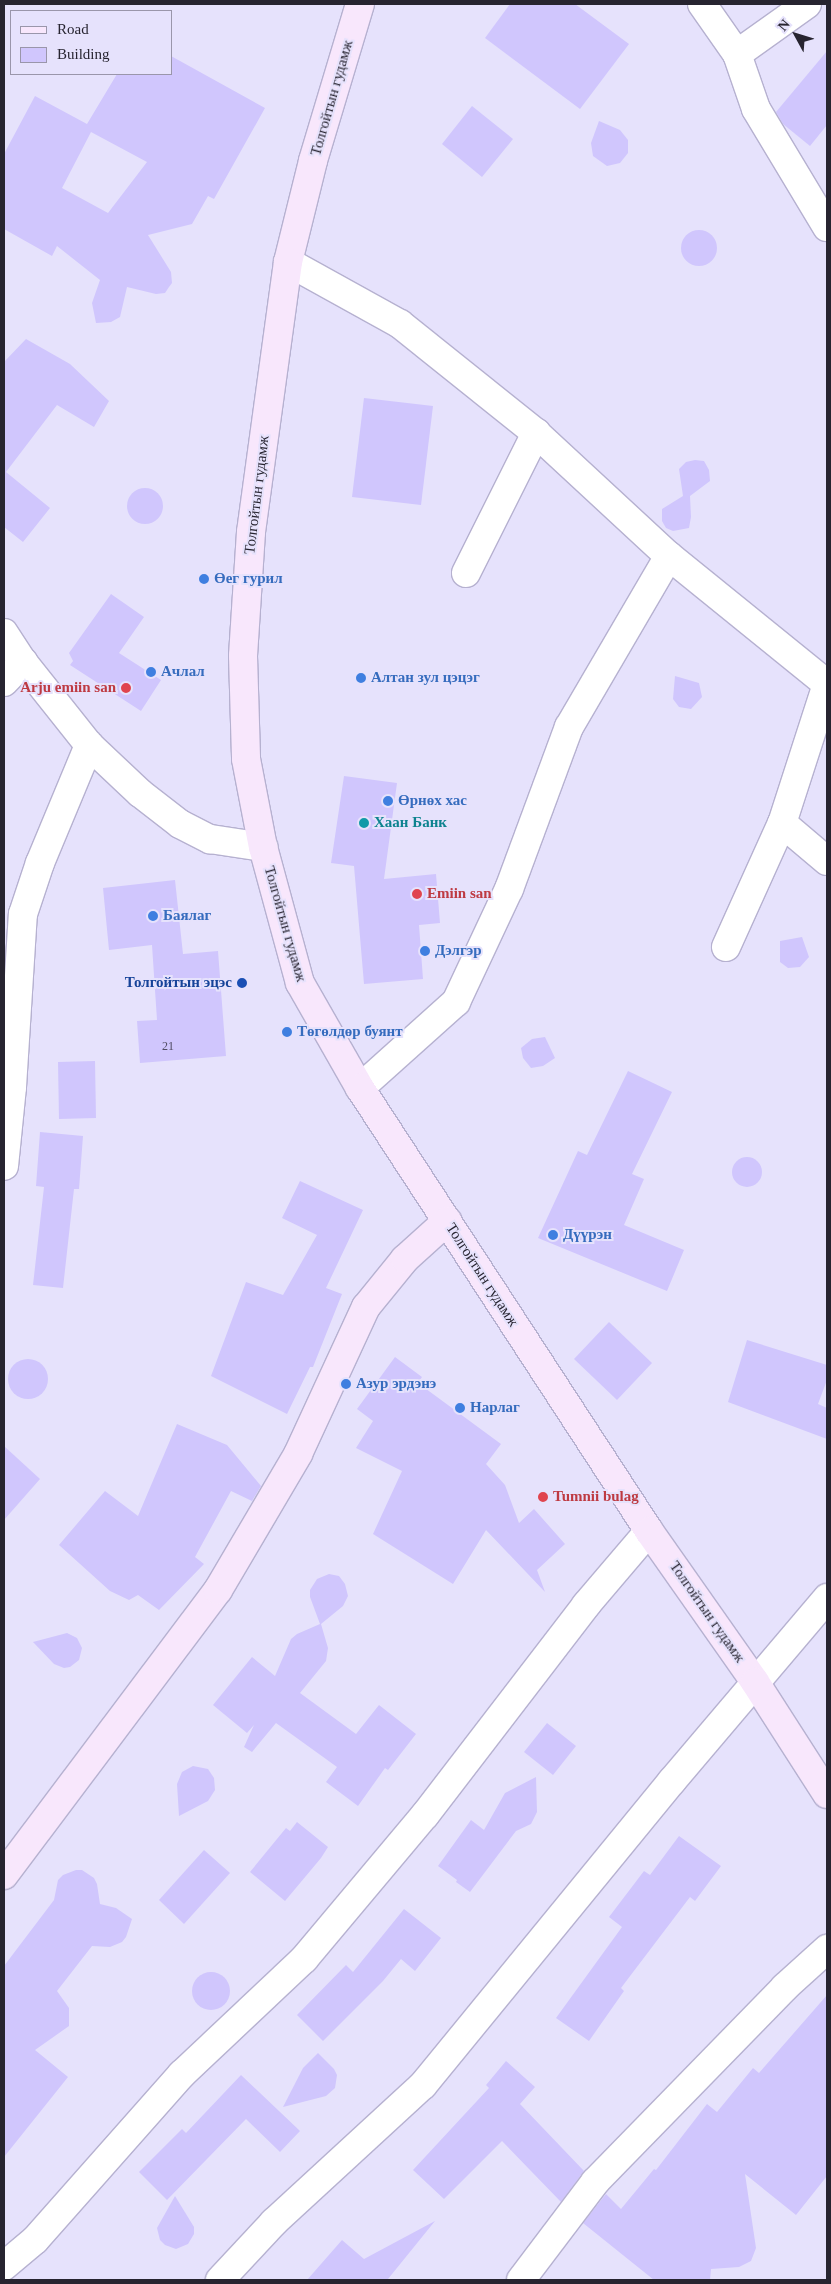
<!DOCTYPE html>
<meta charset="utf-8">
<style>
body{margin:0}
#map{position:relative;width:831px;height:2284px;overflow:hidden;background:#e6e2fc;font-family:"Times New Roman",serif}
div>[style]{position:absolute}
.building>*{inset:0;background:#d0c6fd}
.round{border-radius:50%}
.roads{filter:drop-shadow(1px 0 #b6b1d0) drop-shadow(-1px 0 #b6b1d0) drop-shadow(0 1px #b6b1d0) drop-shadow(0 -1px #b6b1d0)}
.street>*{height:28px;margin:-14px;padding:0 14px;transform-origin:14px;border-radius:14px;background:#fff}
.secondary>*{height:28px;margin:-14px;padding:0 14px;transform-origin:14px;border-radius:14px;background:#f8e7fc}
.dots>*{width:14px;height:14px;translate:-50% -50%;box-sizing:border-box;border:2px solid #e6e2fc;border-radius:50%}
span{translate:-50% -50%;white-space:nowrap;text-align:center;line-height:1.15;-webkit-text-stroke:4px #e6e2fc;paint-order:stroke}
.number-label{font-size:12px;color:#514c63}
.number-label span{-webkit-text-stroke-width:0}
.street-label{font-size:15px;color:#272430}
.shop-label{font-size:15px;color:#366cbe;font-weight:700}
.left{translate:0 -50%;text-align:left}
.health-label{font-size:15px;color:#be3a42;font-weight:700}
.right{translate:-100% -50%;text-align:right}
.culture-label{font-size:15px;color:#0d838f;font-weight:700}
.transit-label{font-size:15px;color:#164399;font-weight:700}
.frame{position:absolute;inset:0;border:5px solid #272430;pointer-events:none}
.legend{position:absolute;left:10px;top:10px;width:162px;height:65px;box-sizing:border-box;background:#e6e2fc;border:1px solid #9a96aa;margin:0;padding:6px 9px;list-style:none;font-size:15px;color:#272430}
.legend li{display:flex;align-items:center;gap:10px;height:25px}
.legend b{width:25px;border:1px solid #9a96aa}
.north{position:absolute;left:771px;top:10px;width:50px;height:50px;-webkit-text-stroke:4px #e6e2fc;paint-order:stroke;rotate:309deg;font-size:14px;font-weight:700;line-height:20px;text-align:center;color:#272430}
.north::after{content:'';display:block;margin:auto;width:18px;height:22px;background:#272430;clip-path:polygon(50% 0,100% 100%,50% 72%,0 100%)}
</style>
<div id="map">
<div class="building">
<div style="clip-path:polygon(510px 4px,575px 4px,629px 44px,580px 109px,485px 38px)"></div>
<div style="clip-path:polygon(827px 51px,827px 125px,810px 146px,783px 124px,776px 112px)"></div>
<div style="clip-path:polygon(evenodd,171px 56px,265px 108px,214px 199px,208px 196px,192px 224px,148px 235px,171px 272px,172px 283px,169px 287px,165px 293px,156px 294px,127px 287px,120px 317px,111px 322px,96px 323px,92px 303px,100px 280px,57px 246px,52px 256px,4px 229px,4px 154px,35px 96px,87px 124px,117px 74px,171px 74px,171px 56px,91px 132px,147px 162px,108px 213px,62px 188px,91px 132px)"></div>
<div style="clip-path:polygon(472px 106px,513px 139px,482px 177px,442px 144px)"></div>
<div style="clip-path:polygon(599px 121px,620px 130px,628px 140px,628px 153px,620px 163px,607px 166px,593px 156px,591px 143px)"></div>
<div class="round" style="left:681px;top:230px;width:36px;height:36px"></div>
<div style="clip-path:polygon(26px 339px,70px 364px,109px 401px,94px 427px,57px 405px,6px 472px,50px 508px,23px 542px,4px 527px,4px 362px)"></div>
<div style="clip-path:polygon(364px 398px,433px 406px,421px 505px,352px 497px)"></div>
<div style="clip-path:polygon(695px 460px,704px 461px,709px 470px,710px 481px,690px 496px,691px 517px,689px 528px,673px 531px,666px 528px,662px 521px,662px 509px,683px 496px,679px 469px,686px 462px)"></div>
<div class="round" style="left:127px;top:488px;width:36px;height:36px"></div>
<div style="clip-path:polygon(111px 594px,144px 617px,119px 653px,161px 680px,141px 711px,70px 665px,73px 661px,69px 653px)"></div>
<div style="clip-path:polygon(675px 676px,699px 683px,702px 697px,691px 709px,679px 707px,673px 699px)"></div>
<div style="clip-path:polygon(344px 776px,397px 783px,384px 879px,436px 874px,440px 923px,419px 925px,423px 979px,364px 984px,354px 866px,331px 863px)"></div>
<div style="clip-path:polygon(175px 880px,183px 954px,218px 951px,226px 1056px,140px 1063px,137px 1021px,157px 1020px,152px 945px,109px 950px,103px 888px)"></div>
<div style="clip-path:polygon(802px 937px,809px 957px,800px 967px,788px 968px,780px 962px,780px 941px)"></div>
<div style="clip-path:polygon(545px 1037px,555px 1058px,543px 1066px,531px 1068px,523px 1058px,521px 1048px,532px 1039px)"></div>
<div style="clip-path:polygon(95px 1061px,96px 1118px,59px 1119px,58px 1062px)"></div>
<div style="clip-path:polygon(628px 1071px,672px 1092px,632px 1174px,644px 1179px,624px 1225px,684px 1250px,667px 1291px,538px 1238px,578px 1151px,587px 1155px)"></div>
<div style="clip-path:polygon(40px 1132px,83px 1136px,79px 1189px,74px 1189px,63px 1288px,33px 1285px,44px 1187px,36px 1186px)"></div>
<div class="round" style="left:732px;top:1157px;width:30px;height:30px"></div>
<div style="clip-path:polygon(300px 1181px,363px 1210px,326px 1288px,342px 1294px,313px 1367px,310px 1367px,287px 1414px,211px 1376px,246px 1282px,283px 1295px,317px 1235px,282px 1218px)"></div>
<div style="clip-path:polygon(609px 1322px,652px 1363px,617px 1400px,574px 1359px)"></div>
<div style="clip-path:polygon(747px 1340px,827px 1365px,827px 1380px,818px 1404px,827px 1408px,827px 1439px,728px 1402px)"></div>
<div style="clip-path:polygon(395px 1357px,422px 1377px,418px 1383px,501px 1444px,486px 1464px,505px 1485px,519px 1523px,534px 1509px,565px 1544px,537px 1570px,545px 1592px,486px 1530px,453px 1584px,373px 1534px,402px 1471px,356px 1448px,373px 1421px,357px 1409px)"></div>
<div class="round" style="left:8px;top:1359px;width:40px;height:40px"></div>
<div style="clip-path:polygon(177px 1424px,227px 1445px,261px 1486px,252px 1501px,231px 1491px,195px 1557px,204px 1564px,159px 1610px,138px 1595px,129px 1600px,110px 1591px,59px 1545px,105px 1491px,138px 1516px)"></div>
<div style="clip-path:polygon(4px 1446px,40px 1479px,4px 1520px)"></div>
<div style="clip-path:polygon(329px 1574px,339px 1576px,345px 1584px,348px 1596px,343px 1606px,321px 1624px,328px 1648px,326px 1661px,300px 1693px,356px 1734px,379px 1705px,416px 1734px,388px 1770px,385px 1768px,358px 1806px,326px 1782px,337px 1767px,276px 1723px,252px 1752px,244px 1747px,254px 1725px,247px 1733px,213px 1705px,252px 1657px,275px 1676px,291px 1639px,297px 1634px,320px 1624px,310px 1597px,310px 1590px,317px 1579px)"></div>
<div style="clip-path:polygon(67px 1633px,77px 1638px,82px 1648px,79px 1660px,70px 1667px,64px 1668px,54px 1664px,33px 1642px)"></div>
<div style="clip-path:polygon(547px 1723px,576px 1746px,553px 1775px,524px 1752px)"></div>
<div style="clip-path:polygon(193px 1766px,208px 1769px,214px 1778px,215px 1790px,208px 1801px,179px 1816px,177px 1784px,182px 1772px)"></div>
<div style="clip-path:polygon(536px 1777px,537px 1812px,531px 1824px,516px 1831px,470px 1892px,456px 1882px,457px 1880px,438px 1866px,471px 1820px,484px 1830px,505px 1793px)"></div>
<div style="clip-path:polygon(297px 1822px,328px 1847px,321px 1858px,285px 1901px,250px 1872px,286px 1828px,290px 1831px)"></div>
<div style="clip-path:polygon(679px 1836px,721px 1866px,695px 1901px,690px 1897px,621px 1988px,624px 1991px,589px 2041px,556px 2018px,622px 1927px,609px 1917px,644px 1871px,650px 1875px)"></div>
<div style="clip-path:polygon(204px 1850px,230px 1873px,184px 1924px,159px 1900px)"></div>
<div style="clip-path:polygon(76px 1870px,82px 1870px,94px 1878px,97px 1884px,100px 1904px,116px 1908px,132px 1919px,126px 1937px,122px 1942px,110px 1947px,92px 1946px,57px 1991px,69px 2008px,69px 2026px,35px 2050px,68px 2077px,4px 2157px,4px 1966px,54px 1900px,58px 1880px,63px 1875px)"></div>
<div style="clip-path:polygon(404px 1909px,441px 1938px,415px 1971px,401px 1959px,383px 1981px,323px 2041px,297px 2015px,346px 1965px,353px 1972px)"></div>
<div class="round" style="left:192px;top:1972px;width:38px;height:38px"></div>
<div style="clip-path:polygon(827px 1995px,827px 2176px,796px 2215px,745px 2174px,756px 2248px,751px 2261px,739px 2267px,711px 2269px,710px 2280px,654px 2280px,583px 2223px,606px 2194px,621px 2209px,654px 2169px,656px 2170px,707px 2104px,717px 2112px,753px 2068px,759px 2073px)"></div>
<div style="clip-path:polygon(318px 2053px,334px 2069px,337px 2075px,335px 2088px,326px 2096px,283px 2107px,303px 2068px)"></div>
<div style="clip-path:polygon(506px 2061px,535px 2087px,520px 2104px,584px 2171px,561px 2202px,502px 2141px,444px 2199px,413px 2170px,489px 2088px,486px 2085px)"></div>
<div style="clip-path:polygon(241px 2075px,300px 2131px,280px 2152px,246px 2119px,167px 2200px,139px 2172px,182px 2129px,186px 2133px)"></div>
<div style="clip-path:polygon(175px 2196px,194px 2227px,194px 2234px,188px 2244px,176px 2249px,165px 2245px,160px 2240px,157px 2228px)"></div>
<div style="clip-path:polygon(435px 2221px,388px 2279px,389px 2280px,307px 2280px,342px 2240px,364px 2259px)"></div>
</div>
<div class="roads">
<div class="street">
<div style="left:702px;top:4px;width:61px;rotate:55deg"></div>
<div style="left:737px;top:54px;width:58px;rotate:70.9deg"></div>
<div style="left:756px;top:109px;width:138px;rotate:59deg"></div>
<div style="left:737px;top:54px;width:86px;rotate:-35.5deg"></div>
<div style="left:288px;top:262px;width:128px;rotate:29deg"></div>
<div style="left:400px;top:324px;width:174px;rotate:38.7deg"></div>
<div style="left:536px;top:433px;width:181px;rotate:42.8deg"></div>
<div style="left:669px;top:556px;width:203px;rotate:39deg"></div>
<div style="left:466px;top:573px;width:157px;rotate:-63.4deg"></div>
<div style="left:4px;top:633px;width:35px;rotate:57deg"></div>
<div style="left:23px;top:662px;width:106px;rotate:51.5deg"></div>
<div style="left:89px;top:745px;width:70px;rotate:43.3deg"></div>
<div style="left:140px;top:793px;width:51px;rotate:37.8deg"></div>
<div style="left:180px;top:824px;width:34px;rotate:27deg"></div>
<div style="left:210px;top:839px;width:54px;rotate:8.6deg"></div>
<div style="left:4px;top:682px;width:28px;rotate:-46deg"></div>
<div style="left:827px;top:684px;width:146px;rotate:107.9deg"></div>
<div style="left:782px;top:823px;width:59px;rotate:40.2deg"></div>
<div style="left:726px;top:947px;width:136px;rotate:-65.7deg"></div>
<div style="left:360px;top:1088px;width:129px;rotate:-41.9deg"></div>
<div style="left:456px;top:1002px;width:125px;rotate:-64.9deg"></div>
<div style="left:509px;top:889px;width:173px;rotate:-69.7deg"></div>
<div style="left:569px;top:727px;width:198px;rotate:-59.7deg"></div>
<div style="left:4px;top:1166px;width:79px;rotate:-84.2deg"></div>
<div style="left:12px;top:1087px;width:173px;rotate:-86.4deg"></div>
<div style="left:23px;top:914px;width:54px;rotate:-71.6deg"></div>
<div style="left:40px;top:863px;width:128px;rotate:-67.4deg"></div>
<div style="left:4px;top:2266px;width:40px;rotate:-40deg"></div>
<div style="left:35px;top:2240px;width:222px;rotate:-48.5deg"></div>
<div style="left:182px;top:2074px;width:168px;rotate:-43.3deg"></div>
<div style="left:304px;top:1959px;width:188px;rotate:-50deg"></div>
<div style="left:425px;top:1815px;width:265px;rotate:-52.5deg"></div>
<div style="left:586px;top:1605px;width:97px;rotate:-49.6deg"></div>
<div style="left:220px;top:2280px;width:79px;rotate:-47deg"></div>
<div style="left:274px;top:2222px;width:202px;rotate:-42.6deg"></div>
<div style="left:423px;top:2085px;width:393px;rotate:-50.7deg"></div>
<div style="left:672px;top:1781px;width:240px;rotate:-49.7deg"></div>
<div style="left:521px;top:2280px;width:123px;rotate:-52.9deg"></div>
<div style="left:595px;top:2182px;width:272px;rotate:-45.7deg"></div>
<div style="left:785px;top:1987px;width:57px;rotate:-42.1deg"></div>
</div>
<div class="secondary">
<div style="left:360px;top:4px;width:164px;rotate:106.7deg"></div>
<div style="left:313px;top:161px;width:104px;rotate:103.9deg"></div>
<div style="left:288px;top:262px;width:273px;rotate:97.8deg"></div>
<div style="left:251px;top:532px;width:124px;rotate:93.7deg"></div>
<div style="left:243px;top:656px;width:103px;rotate:88.3deg"></div>
<div style="left:246px;top:759px;width:90px;rotate:79.1deg"></div>
<div style="left:263px;top:847px;width:141px;rotate:74.8deg"></div>
<div style="left:300px;top:983px;width:121px;rotate:60.3deg"></div>
<div style="left:360px;top:1088px;width:529px;rotate:56.88deg"></div>
<div style="left:649px;top:1531px;width:184px;rotate:54.9deg"></div>
<div style="left:755px;top:1682px;width:133px;rotate:57.3deg"></div>
<div style="left:4px;top:1875px;width:356px;rotate:-53.1deg"></div>
<div style="left:218px;top:1590px;width:158px;rotate:-59.5deg"></div>
<div style="left:298px;top:1454px;width:162px;rotate:-65.2deg"></div>
<div style="left:366px;top:1307px;width:62px;rotate:-50.9deg"></div>
<div style="left:405px;top:1259px;width:57px;rotate:-42.1deg"></div>
</div>
</div>
<div class="dots">
<div style="left:204px;top:579px;background:#3f7fe0"></div>
<div style="left:151px;top:672px;background:#3f7fe0"></div>
<div style="left:361px;top:678px;background:#3f7fe0"></div>
<div style="left:126px;top:688px;background:#e0444e"></div>
<div style="left:388px;top:801px;background:#3f7fe0"></div>
<div style="left:364px;top:823px;background:#0f9aa8"></div>
<div style="left:417px;top:894px;background:#e0444e"></div>
<div style="left:153px;top:916px;background:#3f7fe0"></div>
<div style="left:425px;top:951px;background:#3f7fe0"></div>
<div style="left:242px;top:983px;background:#1a4fb4"></div>
<div style="left:287px;top:1032px;background:#3f7fe0"></div>
<div style="left:553px;top:1235px;background:#3f7fe0"></div>
<div style="left:346px;top:1384px;background:#3f7fe0"></div>
<div style="left:460px;top:1408px;background:#3f7fe0"></div>
<div style="left:543px;top:1497px;background:#e0444e"></div>
</div>
<div class="number-label">
<span style="left:168px;top:1047px">21</span>
</div>
<div class="street-label">
<span style="left:332px;top:98px;rotate:-74deg">Толгойтын гудамж</span>
<span style="left:257px;top:495px;rotate:-83deg">Толгойтын гудамж</span>
<span style="left:285px;top:924px;rotate:74deg">Толгойтын гудамж</span>
<span style="left:482px;top:1275px;rotate:57deg">Толгойтын гудамж</span>
<span style="left:707px;top:1612px;rotate:55deg">Толгойтын гудамж</span>
</div>
<div class="shop-label">
<span class="left" style="left:214px;top:579px">Өег гурил</span>
<span class="left" style="left:161px;top:672px">Ачлал</span>
<span class="left" style="left:371px;top:678px">Алтан зул цэцэг</span>
<span class="left" style="left:398px;top:801px">Өрнөх хас</span>
<span class="left" style="left:163px;top:916px">Баялаг</span>
<span class="left" style="left:435px;top:951px">Дэлгэр</span>
<span class="left" style="left:297px;top:1032px">Төгөлдөр буянт</span>
<span class="left" style="left:563px;top:1235px">Дүүрэн</span>
<span class="left" style="left:356px;top:1384px">Азур эрдэнэ</span>
<span class="left" style="left:470px;top:1408px">Нарлаг</span>
</div>
<div class="health-label">
<span class="right" style="left:116px;top:688px">Arju emiin san</span>
<span class="left" style="left:427px;top:894px">Emiin san</span>
<span class="left" style="left:553px;top:1497px">Tumnii bulag</span>
</div>
<div class="culture-label">
<span class="left" style="left:374px;top:823px">Хаан Банк</span>
</div>
<div class="transit-label">
<span class="right" style="left:232px;top:983px">Толгойтын эцэс</span>
</div>
<div class="frame"></div>
<ul class="legend">
<li><b style="height:6px;background:#f8e7fc"></b>Road</li>
<li><b style="height:14px;background:#d0c6fd"></b>Building</li>
</ul>
<div class="north">N</div>
</div>
